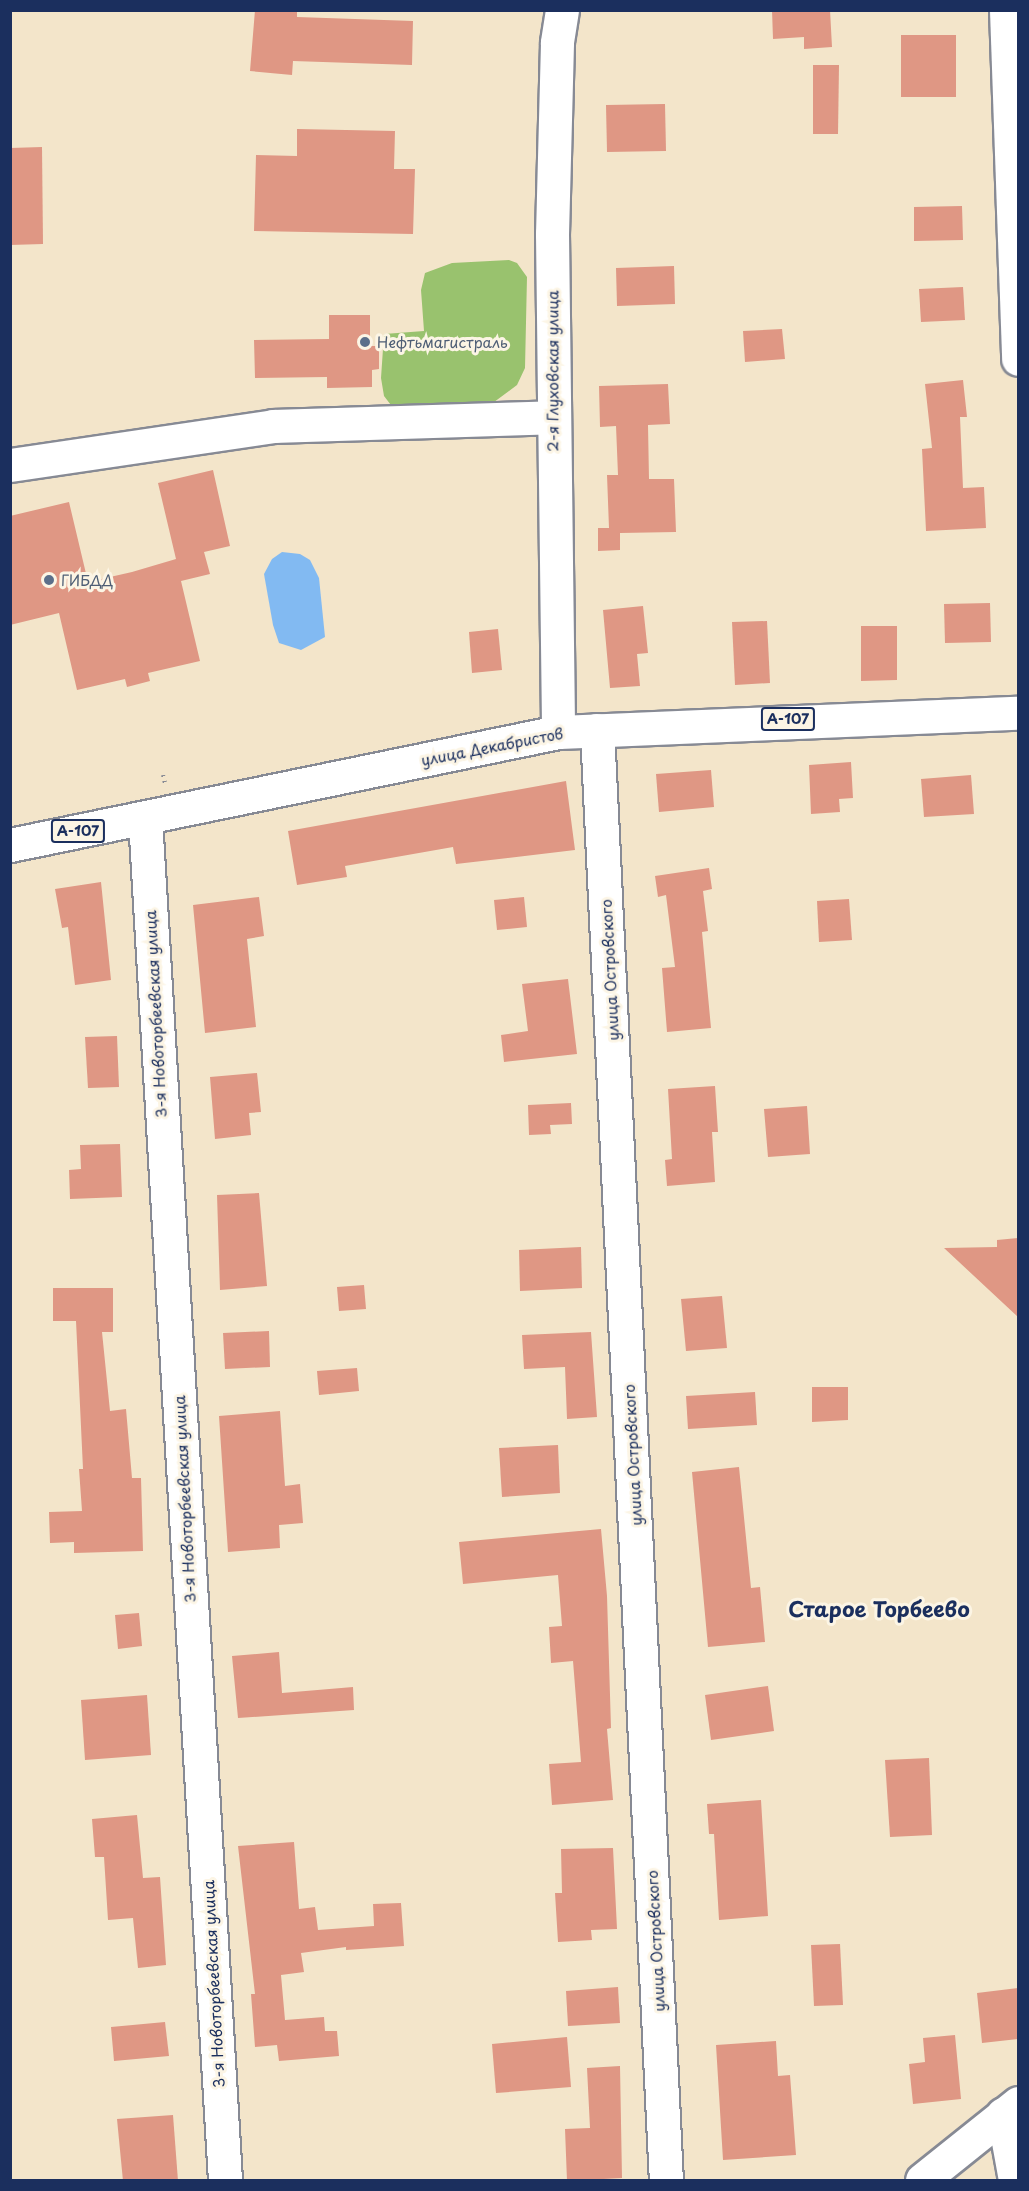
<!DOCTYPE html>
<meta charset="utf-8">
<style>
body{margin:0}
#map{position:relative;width:1029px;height:2191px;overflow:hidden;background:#f3e5ca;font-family:"Playpen Sans",sans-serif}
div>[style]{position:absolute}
.green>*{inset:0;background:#99c26e}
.water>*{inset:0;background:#82baf2}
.building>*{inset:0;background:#df9784}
.path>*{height:4px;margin-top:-2px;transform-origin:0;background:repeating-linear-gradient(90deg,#878a94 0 1.5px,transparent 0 6px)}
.roads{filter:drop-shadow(2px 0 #878a94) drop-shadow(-2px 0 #878a94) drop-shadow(0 2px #878a94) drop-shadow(0 -2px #878a94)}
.minor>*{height:33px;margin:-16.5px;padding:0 16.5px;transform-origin:16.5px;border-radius:16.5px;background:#fff}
.major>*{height:33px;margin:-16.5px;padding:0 16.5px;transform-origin:16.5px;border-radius:16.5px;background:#fff}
.highway>*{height:33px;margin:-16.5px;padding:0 16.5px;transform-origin:16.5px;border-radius:16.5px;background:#fff}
.dots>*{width:16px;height:16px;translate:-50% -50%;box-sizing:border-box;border:3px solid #fcf5e5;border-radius:50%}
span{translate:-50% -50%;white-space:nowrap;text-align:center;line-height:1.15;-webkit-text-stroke:6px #fcf5e5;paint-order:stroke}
.shield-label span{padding:2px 4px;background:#fcf5e5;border:2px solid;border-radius:4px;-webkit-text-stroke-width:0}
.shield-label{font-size:14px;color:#1b2f5e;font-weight:700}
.service-label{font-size:15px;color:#4e5e75}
.left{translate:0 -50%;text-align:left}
.street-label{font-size:15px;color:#1b2f5e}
.district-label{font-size:21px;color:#1b2f5e;font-weight:700}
.frame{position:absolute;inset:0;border:12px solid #1b2f5e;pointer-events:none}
</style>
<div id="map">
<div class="green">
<div style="clip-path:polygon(509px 260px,517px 263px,527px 277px,525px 368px,517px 385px,486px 408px,394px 409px,384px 396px,381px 378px,384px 334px,424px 331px,421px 290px,425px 273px,452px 263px)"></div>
</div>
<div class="water">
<div style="clip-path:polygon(282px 552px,300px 554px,310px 560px,319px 578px,325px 637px,301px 650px,279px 643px,273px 625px,264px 574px,272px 559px)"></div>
</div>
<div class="building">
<div style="clip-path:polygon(255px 10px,297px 10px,297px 17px,413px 21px,412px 65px,293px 61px,292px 75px,250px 71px)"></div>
<div style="clip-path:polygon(772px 10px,830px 10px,832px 47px,804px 49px,804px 37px,773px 39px)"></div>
<div style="clip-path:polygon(901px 35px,956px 35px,956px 97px,901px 97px)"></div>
<div style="clip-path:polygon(813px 65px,839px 65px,838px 134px,813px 134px)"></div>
<div style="clip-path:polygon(665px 104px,666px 151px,607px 152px,606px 105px)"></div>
<div style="clip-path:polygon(297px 129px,395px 131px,394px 169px,415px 169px,413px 234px,254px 231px,256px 155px,297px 156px)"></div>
<div style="clip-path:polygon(42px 147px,43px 244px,10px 245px,10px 148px)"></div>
<div style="clip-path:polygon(962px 206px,963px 240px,914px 241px,914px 207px)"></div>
<div style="clip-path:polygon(674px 266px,675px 304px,617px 306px,616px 268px)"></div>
<div style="clip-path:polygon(963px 287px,965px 320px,921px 322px,919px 289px)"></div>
<div style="clip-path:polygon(329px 315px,370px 315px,370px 346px,379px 346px,379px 369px,372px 370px,372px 387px,327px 388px,327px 377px,255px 378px,254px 340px,329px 339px)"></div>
<div style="clip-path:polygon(782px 329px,785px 359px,745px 362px,743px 331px)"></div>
<div style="clip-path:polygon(963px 380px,967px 417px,960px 417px,963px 488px,984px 487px,986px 528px,926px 531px,922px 449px,932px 448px,925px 384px)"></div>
<div style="clip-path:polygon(668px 384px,670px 424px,648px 425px,649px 479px,674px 479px,676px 532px,620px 533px,620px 550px,598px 551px,598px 528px,609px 528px,607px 475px,618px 475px,616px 426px,600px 427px,599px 386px)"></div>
<div style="clip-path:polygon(213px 470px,230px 546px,204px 552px,210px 574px,181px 581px,200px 661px,148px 673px,150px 681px,127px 687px,125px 679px,77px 690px,59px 613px,10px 625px,10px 516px,69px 502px,88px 582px,132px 572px,176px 559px,158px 483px)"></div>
<div style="clip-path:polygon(990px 603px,991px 642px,945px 643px,944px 604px)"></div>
<div style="clip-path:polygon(643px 606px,648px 653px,637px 654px,640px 686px,610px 688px,603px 610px)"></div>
<div style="clip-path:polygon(767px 621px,770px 683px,735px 685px,732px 622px)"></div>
<div style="clip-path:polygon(861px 626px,897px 626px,897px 680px,861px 681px)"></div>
<div style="clip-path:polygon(498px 629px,502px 670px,472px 673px,469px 632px)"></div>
<div style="clip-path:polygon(851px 762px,853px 798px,839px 799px,840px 812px,811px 814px,809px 765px)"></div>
<div style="clip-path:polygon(711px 770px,714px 807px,659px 812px,656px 774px)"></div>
<div style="clip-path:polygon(971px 775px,974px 814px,924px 817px,921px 779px)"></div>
<div style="clip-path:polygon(566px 781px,575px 850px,456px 864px,453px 847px,345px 866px,347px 877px,297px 885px,288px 831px)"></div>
<div style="clip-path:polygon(709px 868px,712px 889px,703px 891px,708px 931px,702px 932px,711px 1028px,667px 1032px,662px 968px,675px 967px,666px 895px,658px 897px,655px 876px)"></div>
<div style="clip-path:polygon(101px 882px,111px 980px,75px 985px,68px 927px,62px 928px,55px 889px)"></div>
<div style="clip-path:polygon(259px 897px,264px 936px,247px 939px,256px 1027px,205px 1033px,193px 905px)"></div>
<div style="clip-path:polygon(524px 897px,527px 927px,497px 930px,494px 900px)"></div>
<div style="clip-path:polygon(849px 899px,852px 940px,819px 942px,817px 901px)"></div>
<div style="clip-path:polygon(568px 979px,577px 1054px,504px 1062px,501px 1035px,528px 1031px,522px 984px)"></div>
<div style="clip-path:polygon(117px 1036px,119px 1087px,88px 1088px,85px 1037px)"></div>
<div style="clip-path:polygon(257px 1073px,261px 1112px,249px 1113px,251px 1135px,215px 1139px,210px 1077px)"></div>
<div style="clip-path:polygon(715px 1086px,718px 1132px,712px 1132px,715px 1182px,667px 1186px,665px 1160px,672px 1159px,668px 1089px)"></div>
<div style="clip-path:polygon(571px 1103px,572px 1124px,550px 1125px,551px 1134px,529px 1135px,528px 1105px)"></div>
<div style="clip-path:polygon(807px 1106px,810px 1154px,768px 1157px,764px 1109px)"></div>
<div style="clip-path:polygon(120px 1144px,122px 1197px,70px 1199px,69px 1170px,81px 1169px,80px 1145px)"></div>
<div style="clip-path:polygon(259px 1193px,267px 1286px,220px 1290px,217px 1195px)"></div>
<div style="clip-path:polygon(1018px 1238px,1018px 1317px,944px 1248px,997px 1247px,997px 1240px)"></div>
<div style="clip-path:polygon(581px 1247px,582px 1288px,520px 1291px,519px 1250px)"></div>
<div style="clip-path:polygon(364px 1285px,366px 1309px,339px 1311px,337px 1287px)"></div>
<div style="clip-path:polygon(53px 1288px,113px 1288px,113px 1332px,102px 1332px,110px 1411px,126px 1409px,132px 1478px,141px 1478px,143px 1551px,74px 1553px,74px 1542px,50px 1543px,49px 1512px,82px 1511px,79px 1469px,83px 1469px,76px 1321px,53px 1321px)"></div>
<div style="clip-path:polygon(722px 1296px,727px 1348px,686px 1351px,681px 1299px)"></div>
<div style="clip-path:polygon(269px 1331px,270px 1367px,225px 1369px,223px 1333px)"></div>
<div style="clip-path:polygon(591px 1332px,597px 1417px,567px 1419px,565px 1367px,524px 1369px,522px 1335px)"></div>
<div style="clip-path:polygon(357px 1368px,359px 1391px,319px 1395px,317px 1371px)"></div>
<div style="clip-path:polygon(812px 1387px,848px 1387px,848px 1420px,812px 1422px)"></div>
<div style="clip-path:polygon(755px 1392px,757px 1425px,688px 1429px,686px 1396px)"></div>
<div style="clip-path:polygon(280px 1411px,285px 1486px,300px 1484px,303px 1523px,279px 1525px,280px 1548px,228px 1552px,219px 1416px)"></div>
<div style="clip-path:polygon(558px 1445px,560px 1493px,502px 1497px,499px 1448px)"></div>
<div style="clip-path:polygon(739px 1467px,751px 1588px,760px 1587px,765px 1642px,708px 1647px,692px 1472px)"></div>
<div style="clip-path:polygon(601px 1529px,607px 1596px,611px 1728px,607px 1729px,613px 1800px,552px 1805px,549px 1764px,581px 1762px,573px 1661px,551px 1663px,549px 1627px,562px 1626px,558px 1575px,463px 1584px,459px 1542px)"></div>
<div style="clip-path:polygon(139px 1613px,142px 1646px,118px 1649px,115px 1615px)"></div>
<div style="clip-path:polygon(279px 1652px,282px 1693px,353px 1687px,354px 1710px,238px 1718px,232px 1656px)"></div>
<div style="clip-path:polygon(768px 1686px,774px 1731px,711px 1740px,705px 1695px)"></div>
<div style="clip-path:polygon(147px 1695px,151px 1755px,85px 1760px,81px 1700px)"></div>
<div style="clip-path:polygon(929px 1758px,932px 1835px,890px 1837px,885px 1760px)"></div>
<div style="clip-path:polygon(761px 1800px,768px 1916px,719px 1920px,714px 1834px,709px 1834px,707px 1804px)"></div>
<div style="clip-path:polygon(137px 1815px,143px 1878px,160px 1877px,166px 1965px,138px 1968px,133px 1918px,108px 1920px,104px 1857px,95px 1857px,92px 1819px)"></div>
<div style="clip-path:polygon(294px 1842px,299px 1909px,315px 1907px,318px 1930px,374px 1926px,373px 1904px,401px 1903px,404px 1946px,346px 1950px,346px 1947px,301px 1953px,304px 1972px,281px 1975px,285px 2020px,324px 2017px,325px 2031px,337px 2031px,339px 2056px,279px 2061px,277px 2045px,255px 2047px,251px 1994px,255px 1994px,238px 1846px)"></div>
<div style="clip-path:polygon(613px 1848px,617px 1929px,591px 1930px,592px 1940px,558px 1942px,555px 1893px,562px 1893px,561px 1849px)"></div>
<div style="clip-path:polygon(840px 1944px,843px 2005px,814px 2006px,811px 1945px)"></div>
<div style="clip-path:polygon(618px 1987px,620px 2023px,568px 2026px,566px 1991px)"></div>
<div style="clip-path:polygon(1018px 1988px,1018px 2039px,982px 2043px,977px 1993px)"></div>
<div style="clip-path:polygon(165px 2022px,169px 2056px,114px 2061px,111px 2027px)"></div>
<div style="clip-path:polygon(955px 2035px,961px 2099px,913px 2104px,909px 2064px,925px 2062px,923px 2038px)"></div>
<div style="clip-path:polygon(567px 2037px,571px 2087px,496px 2093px,492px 2044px)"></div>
<div style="clip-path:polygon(776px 2041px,778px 2076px,790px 2075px,796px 2155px,723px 2160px,716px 2045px)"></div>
<div style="clip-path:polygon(620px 2066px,622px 2178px,567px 2181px,565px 2129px,590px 2128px,587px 2068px)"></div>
<div style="clip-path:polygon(173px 2115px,178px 2181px,123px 2181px,117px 2119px)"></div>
</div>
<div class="path">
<div style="left:163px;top:775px;width:9px;rotate:77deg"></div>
</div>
<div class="roads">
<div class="minor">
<div style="left:1006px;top:10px;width:349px;rotate:88deg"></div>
<div style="left:10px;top:465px;width:266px;rotate:-8.4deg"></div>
<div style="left:273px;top:426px;width:279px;rotate:-1.8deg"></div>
<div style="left:597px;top:730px;width:1452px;rotate:87.28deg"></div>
<div style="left:145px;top:818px;width:1364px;rotate:86.64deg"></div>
<div style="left:1003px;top:2114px;width:67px;rotate:79.7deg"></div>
<div style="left:922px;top:2180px;width:123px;rotate:-38.7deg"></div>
</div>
<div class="major">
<div style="left:10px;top:845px;width:560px;rotate:-11.65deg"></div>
</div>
<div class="highway">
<div style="left:562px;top:10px;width:33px;rotate:99deg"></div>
<div style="left:557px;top:43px;width:191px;rotate:91.5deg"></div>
<div style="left:552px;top:234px;width:498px;rotate:89.3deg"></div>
<div style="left:558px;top:732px;width:460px;rotate:-2.4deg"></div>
</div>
</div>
<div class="dots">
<div style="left:365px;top:342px;background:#5c6f8a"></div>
<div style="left:49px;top:580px;background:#5c6f8a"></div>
</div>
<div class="shield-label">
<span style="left:788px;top:719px">А-107</span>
<span style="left:78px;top:831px">А-107</span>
</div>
<div class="service-label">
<span class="left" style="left:377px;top:342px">Нефтьмагистраль</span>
<span class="left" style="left:61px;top:580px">ГИБДД</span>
</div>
<div class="street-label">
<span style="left:552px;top:371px;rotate:-90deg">2-я Глуховская улица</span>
<span style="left:492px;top:746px;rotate:-11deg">улица Декабристов</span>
<span style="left:609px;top:970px;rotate:-93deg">улица Островского</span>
<span style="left:155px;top:1014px;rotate:-93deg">3-я Новоторбеевская улица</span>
<span style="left:632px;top:1455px;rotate:-93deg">улица Островского</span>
<span style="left:184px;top:1499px;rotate:-93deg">3-я Новоторбеевская улица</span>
<span style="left:655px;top:1941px;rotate:-93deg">улица Островского</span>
<span style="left:213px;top:1984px;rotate:-93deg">3-я Новоторбеевская улица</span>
</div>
<div class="district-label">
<span style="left:879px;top:1608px">Старое Торбеево</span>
</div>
<div class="frame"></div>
</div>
